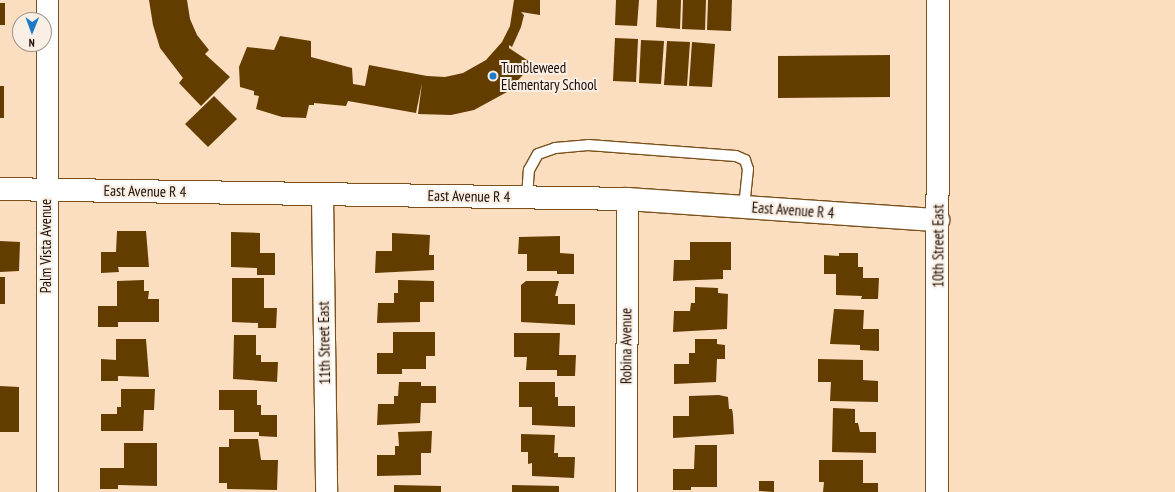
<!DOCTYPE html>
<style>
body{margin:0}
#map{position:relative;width:1175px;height:492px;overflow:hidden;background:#fbdebf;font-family:"PT Sans Narrow",sans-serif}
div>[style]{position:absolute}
.building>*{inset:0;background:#633c00}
.roads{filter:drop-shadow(1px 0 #7a511c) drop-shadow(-1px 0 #7a511c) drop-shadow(0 1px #7a511c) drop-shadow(0 -1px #7a511c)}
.service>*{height:10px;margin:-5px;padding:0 5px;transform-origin:5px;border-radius:5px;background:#fff}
.minor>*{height:21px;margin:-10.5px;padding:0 10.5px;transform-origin:10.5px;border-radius:10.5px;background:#fff}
.tertiary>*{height:22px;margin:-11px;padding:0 11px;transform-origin:11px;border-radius:11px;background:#fff}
.secondary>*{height:22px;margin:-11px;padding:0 11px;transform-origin:11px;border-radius:11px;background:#fff}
.dots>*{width:11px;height:11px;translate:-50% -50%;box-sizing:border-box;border:2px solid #f9efe5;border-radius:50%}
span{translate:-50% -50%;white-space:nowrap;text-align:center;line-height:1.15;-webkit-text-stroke:4px #f9efe5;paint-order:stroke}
.poi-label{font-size:15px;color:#1b0b00}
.left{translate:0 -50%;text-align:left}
.street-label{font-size:15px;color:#1b0b00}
.north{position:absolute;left:12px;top:12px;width:40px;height:40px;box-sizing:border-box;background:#f9efe5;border:1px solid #a09489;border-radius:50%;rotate:181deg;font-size:11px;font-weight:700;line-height:16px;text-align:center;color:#1b0b00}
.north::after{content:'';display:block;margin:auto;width:14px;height:18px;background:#1e79c6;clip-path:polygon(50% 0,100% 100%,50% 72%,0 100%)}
</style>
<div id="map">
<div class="building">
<div style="clip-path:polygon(149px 0,187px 0,190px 19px,197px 35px,209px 50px,205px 54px,230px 77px,201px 106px,179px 83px,183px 78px,160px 48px,153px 25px)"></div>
<div style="clip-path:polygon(514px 0,540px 0,540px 15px,521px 12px,524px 15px,521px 27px,512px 47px,509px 45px,509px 48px,533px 64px,507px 92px,474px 110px,451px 115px,418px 114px,422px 83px,416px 113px,348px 101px,346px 106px,314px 103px,314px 105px,309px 105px,306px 118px,282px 117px,256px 109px,259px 96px,254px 95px,254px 91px,240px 87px,239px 67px,247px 47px,274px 50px,280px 36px,311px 41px,311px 57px,352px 68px,353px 84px,365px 86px,369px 65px,427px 76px,445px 77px,463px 73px,486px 60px,502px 42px,510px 26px)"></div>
<div style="clip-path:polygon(616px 0,639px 0,637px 26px,615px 25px)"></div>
<div style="clip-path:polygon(657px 0,681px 0,680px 29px,656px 27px)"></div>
<div style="clip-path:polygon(683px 0,706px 0,705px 30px,682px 29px)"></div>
<div style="clip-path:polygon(708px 0,732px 0,731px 31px,707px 30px)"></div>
<div style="clip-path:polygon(0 3px,5px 3px,5px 25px,0 25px)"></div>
<div style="clip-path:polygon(615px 38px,638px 39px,636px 82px,613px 81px)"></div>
<div style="clip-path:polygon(641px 40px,664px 41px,661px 84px,639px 83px)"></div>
<div style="clip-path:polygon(667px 41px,690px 42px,687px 86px,664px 85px)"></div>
<div style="clip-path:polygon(692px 42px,715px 44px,712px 87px,689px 86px)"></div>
<div style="clip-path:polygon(890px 55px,890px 97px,778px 98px,778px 56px)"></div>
<div style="clip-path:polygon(0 86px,4px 86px,4px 118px,0 118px)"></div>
<div style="clip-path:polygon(214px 96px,237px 119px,208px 147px,185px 124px)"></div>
<div style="clip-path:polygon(117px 231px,146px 231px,149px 267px,118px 267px,119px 272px,101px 273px,101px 252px,116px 252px)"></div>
<div style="clip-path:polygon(231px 232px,260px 233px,260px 253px,275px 253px,275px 275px,257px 275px,257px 268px,231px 267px)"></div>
<div style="clip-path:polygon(392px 233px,430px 235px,429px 255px,434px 255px,434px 270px,375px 273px,376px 251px,392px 251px)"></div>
<div style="clip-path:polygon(560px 236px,560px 253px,574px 254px,574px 274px,557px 274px,557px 271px,527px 271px,527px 254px,518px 254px,519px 237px)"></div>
<div style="clip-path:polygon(0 241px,20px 242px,19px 271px,0 272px)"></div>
<div style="clip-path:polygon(690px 242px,731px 242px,731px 270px,723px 270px,723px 279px,673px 281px,674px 260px,690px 260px)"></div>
<div style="clip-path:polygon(839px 253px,858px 253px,858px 267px,863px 267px,863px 278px,879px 278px,878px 299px,861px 299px,862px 296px,836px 295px,836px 274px,824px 274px,824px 255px,839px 256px)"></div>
<div style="clip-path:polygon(0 277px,5px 277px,5px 304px,0 304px)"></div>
<div style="clip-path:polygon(232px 278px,264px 278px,264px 308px,277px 308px,276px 328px,258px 328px,258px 323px,232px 322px)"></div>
<div style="clip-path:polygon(144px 280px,144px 291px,149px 291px,148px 299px,159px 299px,159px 322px,118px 322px,118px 327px,98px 327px,98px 306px,117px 306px,117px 281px)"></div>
<div style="clip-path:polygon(398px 280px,434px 281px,434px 302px,420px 302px,420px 322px,377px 323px,378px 303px,394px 303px,394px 293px,398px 293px)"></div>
<div style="clip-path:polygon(526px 281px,559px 281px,555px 296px,558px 296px,558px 304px,575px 304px,575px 325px,521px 322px,521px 285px)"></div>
<div style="clip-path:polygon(695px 287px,718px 288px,718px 293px,728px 294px,727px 329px,673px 332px,674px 311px,690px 311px,691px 303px,695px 303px)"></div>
<div style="clip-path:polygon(834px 309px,864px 310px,863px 329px,879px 329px,879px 351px,860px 350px,860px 345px,830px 344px)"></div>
<div style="clip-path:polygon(393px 332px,435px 332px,435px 356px,426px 356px,426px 369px,402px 369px,402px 374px,377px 374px,377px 353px,393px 353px)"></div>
<div style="clip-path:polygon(514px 333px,560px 333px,559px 355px,576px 355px,575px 376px,557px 376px,557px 370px,526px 370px,527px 357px,514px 357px)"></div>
<div style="clip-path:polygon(234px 335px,256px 335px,256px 355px,261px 355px,261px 362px,278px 362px,277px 382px,233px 379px)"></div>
<div style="clip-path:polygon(116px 339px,146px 339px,149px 377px,118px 376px,118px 381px,101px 381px,101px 359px,116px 360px)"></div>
<div style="clip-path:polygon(695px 339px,717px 339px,717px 344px,725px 345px,725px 359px,717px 359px,716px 382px,674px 384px,674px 364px,689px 364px,689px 353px,695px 353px)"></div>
<div style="clip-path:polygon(818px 359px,863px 360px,863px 380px,878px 381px,878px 402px,830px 401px,831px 382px,818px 382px)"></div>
<div style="clip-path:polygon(399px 382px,421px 382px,421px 386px,436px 386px,436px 403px,421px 403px,420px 423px,377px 425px,378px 404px,394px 404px,394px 396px,398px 396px)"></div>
<div style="clip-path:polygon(519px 382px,555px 382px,555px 397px,558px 397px,558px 406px,575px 406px,575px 427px,532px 425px,532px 407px,519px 407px)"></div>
<div style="clip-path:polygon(0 386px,19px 387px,19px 432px,0 432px)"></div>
<div style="clip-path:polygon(121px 389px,155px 389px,154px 410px,144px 410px,143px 431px,101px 431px,101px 414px,117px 414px,117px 407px,121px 407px)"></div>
<div style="clip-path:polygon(219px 390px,257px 390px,257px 405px,261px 405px,261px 415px,277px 415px,277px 437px,259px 436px,259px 432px,234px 432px,234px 410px,219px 410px)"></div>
<div style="clip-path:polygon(719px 395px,728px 397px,729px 409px,732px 409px,733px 415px,734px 434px,673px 438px,673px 416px,689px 416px,689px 396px)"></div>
<div style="clip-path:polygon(833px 408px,855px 409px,855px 423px,858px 423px,860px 432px,876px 432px,876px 453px,832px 452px)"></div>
<div style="clip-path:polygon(432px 431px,431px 453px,421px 453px,421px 475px,377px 476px,377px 455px,395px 455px,395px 446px,399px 446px,398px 432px)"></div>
<div style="clip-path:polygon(521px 434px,555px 435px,554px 453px,558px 453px,558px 457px,575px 457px,574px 478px,532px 476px,532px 463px,528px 464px,528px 452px,521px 452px)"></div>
<div style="clip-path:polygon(229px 439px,258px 439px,261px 460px,278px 460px,277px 490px,227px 489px,227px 483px,219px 483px,219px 447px,229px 447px)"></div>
<div style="clip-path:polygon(124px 443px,157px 443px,157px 486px,118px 485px,118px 489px,100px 489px,100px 468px,124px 468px)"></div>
<div style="clip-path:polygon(695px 445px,717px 445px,717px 487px,691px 487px,691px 490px,673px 490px,673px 469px,694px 469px)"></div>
<div style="clip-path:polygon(819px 460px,863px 460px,863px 483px,878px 483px,878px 492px,823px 492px,824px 482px,819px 482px)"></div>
<div style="clip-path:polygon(759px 481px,774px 481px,774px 492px,759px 491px)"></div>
<div style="clip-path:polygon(394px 485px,441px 486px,441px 492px,394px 492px)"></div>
<div style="clip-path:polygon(512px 485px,559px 486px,559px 492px,512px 492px)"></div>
</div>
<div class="roads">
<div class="service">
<div style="left:527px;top:197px;width:27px;rotate:-86deg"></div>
<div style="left:529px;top:170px;width:18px;rotate:-61deg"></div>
<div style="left:538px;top:154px;width:18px;rotate:-19deg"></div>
<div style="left:555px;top:148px;width:33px;rotate:-5deg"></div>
<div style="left:588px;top:145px;width:148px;rotate:4.3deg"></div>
<div style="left:736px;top:156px;width:10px;rotate:24deg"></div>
<div style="left:745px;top:160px;width:9px;rotate:72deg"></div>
<div style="left:748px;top:169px;width:38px;rotate:96deg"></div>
</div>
<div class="minor">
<div style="left:47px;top:0;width:492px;rotate:90deg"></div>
<div style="left:322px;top:194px;width:298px;rotate:89.2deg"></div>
<div style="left:626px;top:492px;width:293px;rotate:-89.8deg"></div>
</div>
<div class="tertiary">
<div style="left:0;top:189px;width:627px;rotate:0.91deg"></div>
<div style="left:627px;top:199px;width:312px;rotate:3.9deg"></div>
</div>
<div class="secondary">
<div style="left:937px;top:492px;width:492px;rotate:-89.9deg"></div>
</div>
</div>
<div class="dots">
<div style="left:493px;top:76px;background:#1e79c6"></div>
</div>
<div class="poi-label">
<span class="left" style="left:501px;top:76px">Tumbleweed<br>Elementary School</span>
</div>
<div class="street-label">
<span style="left:145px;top:191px;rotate:1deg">East Avenue R 4</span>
<span style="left:469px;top:196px;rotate:1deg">East Avenue R 4</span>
<span style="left:793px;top:210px;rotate:4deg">East Avenue R 4</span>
<span style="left:46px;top:246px;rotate:-90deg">Palm Vista Avenue</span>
<span style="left:938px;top:246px;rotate:-90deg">10th Street East</span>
<span style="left:324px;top:343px;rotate:-91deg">11th Street East</span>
<span style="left:626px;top:346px;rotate:-90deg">Robina Avenue</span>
</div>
<div class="north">N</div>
</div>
